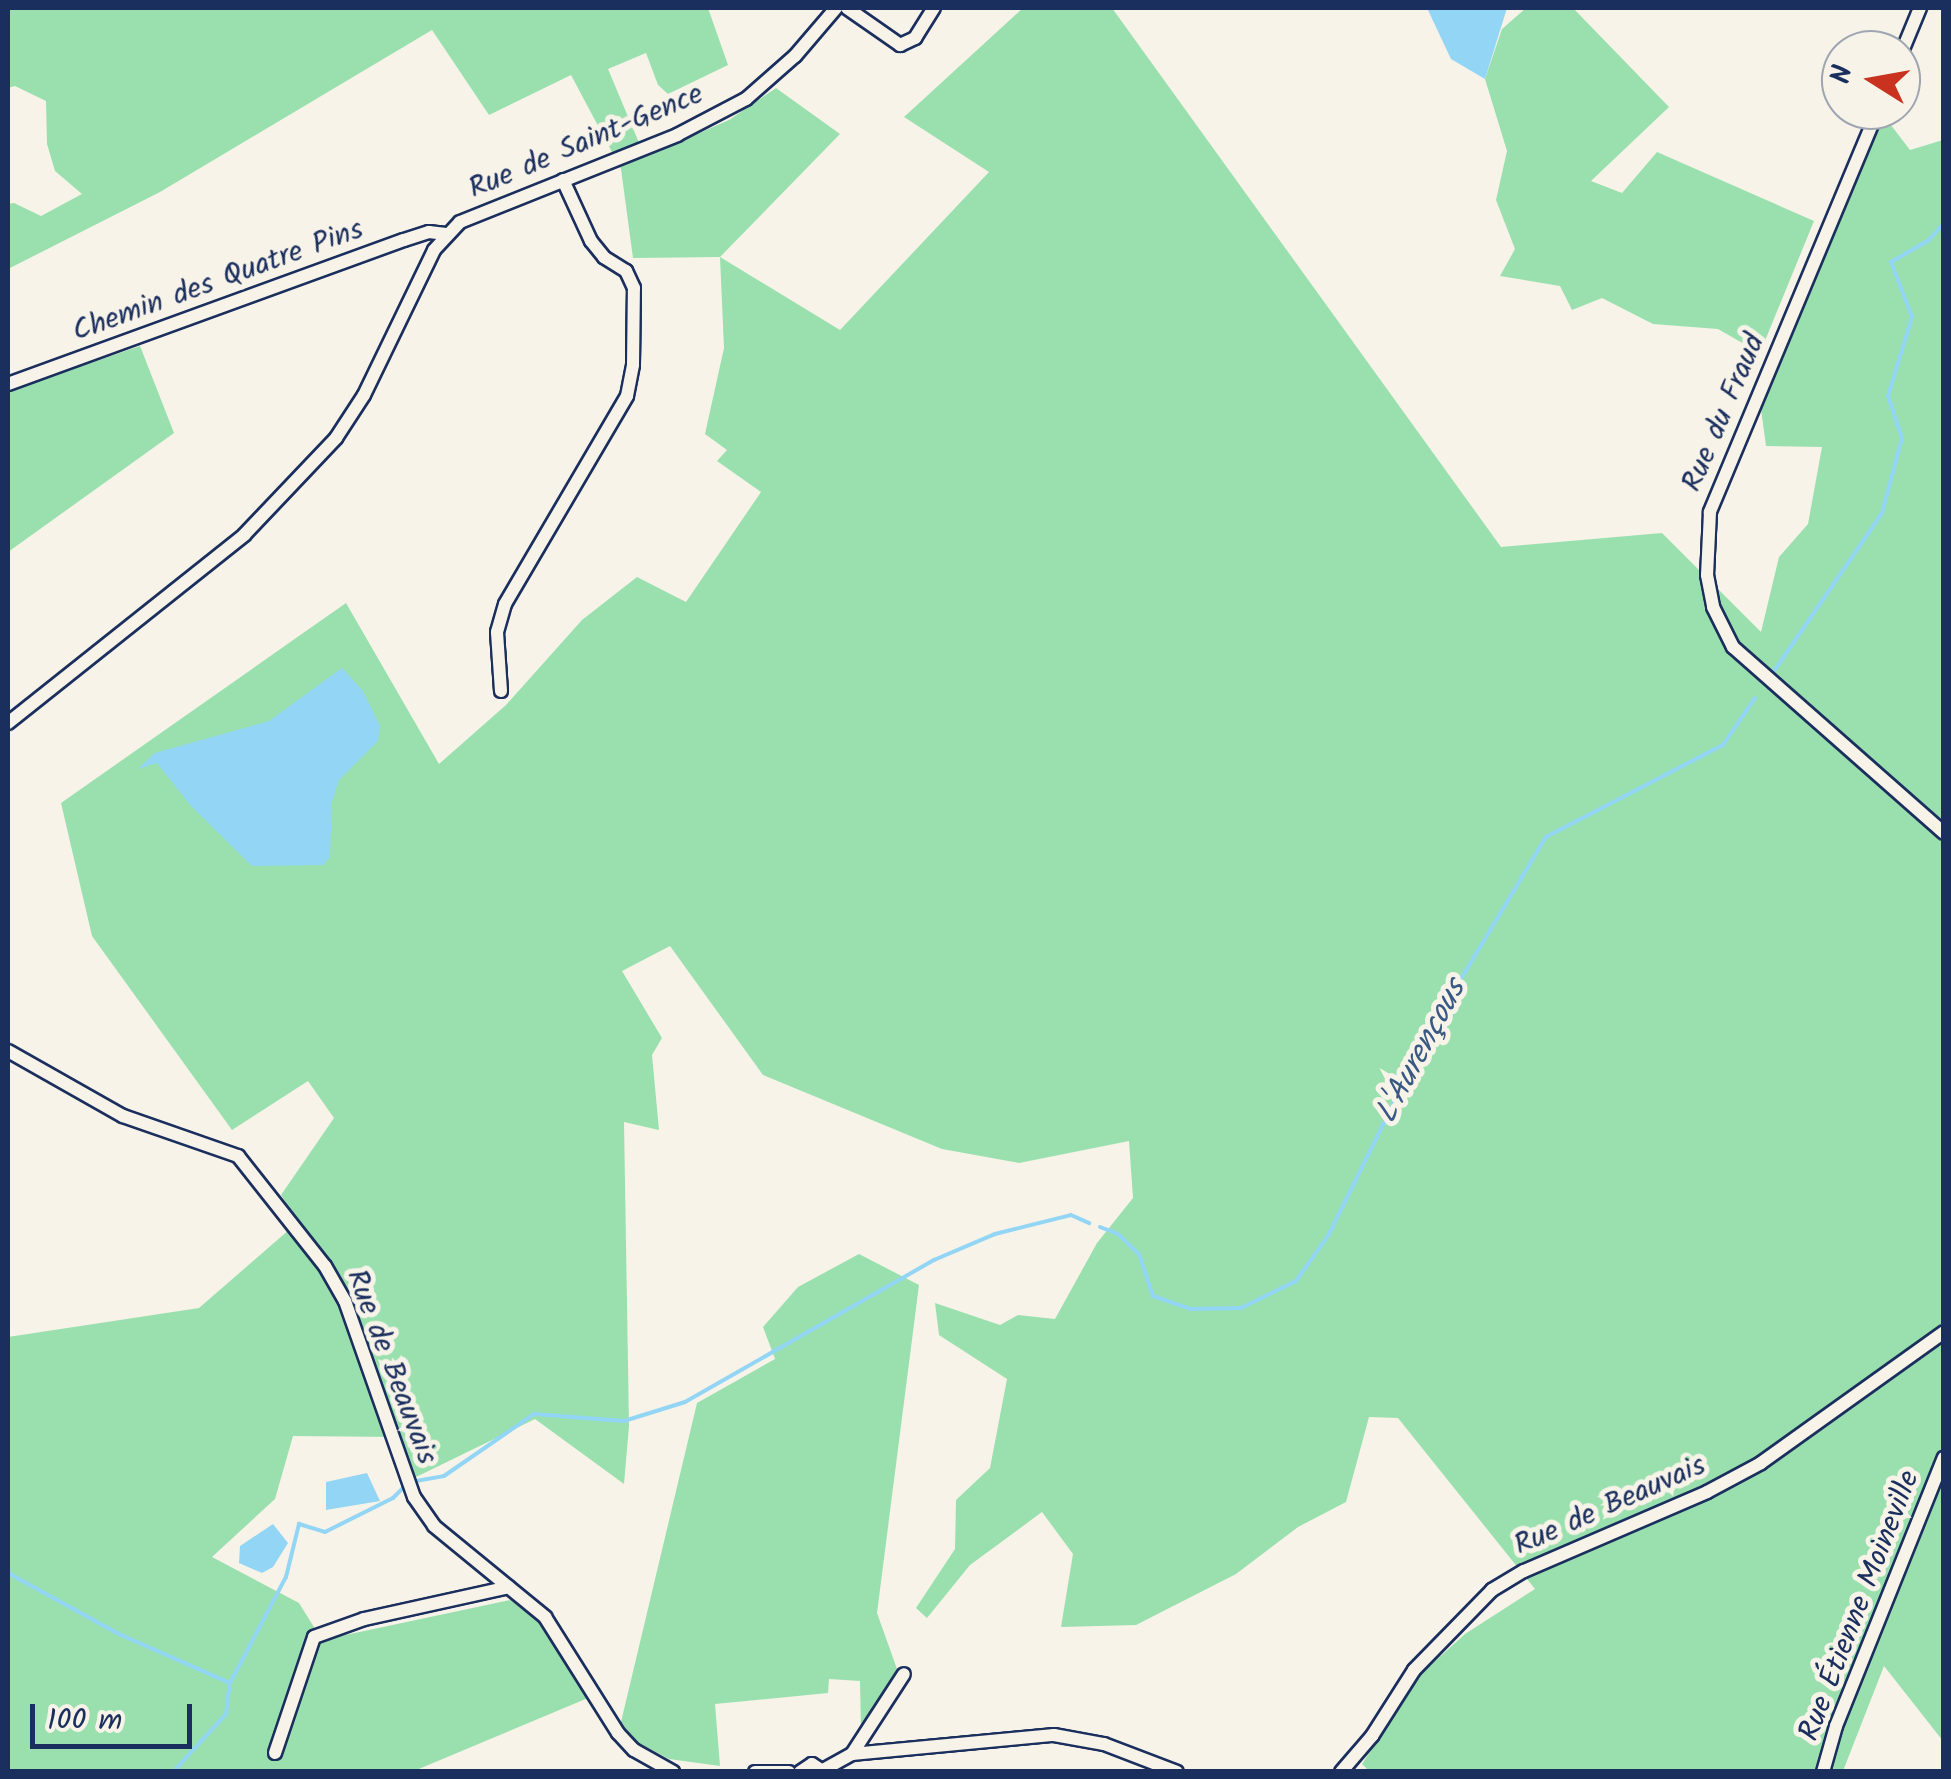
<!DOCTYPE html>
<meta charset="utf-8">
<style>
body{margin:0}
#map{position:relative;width:1951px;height:1779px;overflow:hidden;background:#f7f3e8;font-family:Kalam,sans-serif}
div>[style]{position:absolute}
.green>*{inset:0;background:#99e0ae}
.water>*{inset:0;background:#93d5f5}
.stream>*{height:4px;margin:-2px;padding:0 2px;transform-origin:2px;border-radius:2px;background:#93d5f5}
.roads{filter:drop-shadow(2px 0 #1b2f5e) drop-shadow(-2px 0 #1b2f5e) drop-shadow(0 2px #1b2f5e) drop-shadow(0 -2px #1b2f5e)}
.minor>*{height:12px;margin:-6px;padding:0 6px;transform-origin:6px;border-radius:6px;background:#f7f3e8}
span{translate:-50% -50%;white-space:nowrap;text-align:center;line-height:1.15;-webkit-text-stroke:10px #f7f3e8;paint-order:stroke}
.street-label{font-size:30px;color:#1b2f5e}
.water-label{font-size:32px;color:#395884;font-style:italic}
.frame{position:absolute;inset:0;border:10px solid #1b2f5e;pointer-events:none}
.north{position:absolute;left:1821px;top:30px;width:100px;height:100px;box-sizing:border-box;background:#f7f3e8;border:2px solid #9fa5b1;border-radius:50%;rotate:281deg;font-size:28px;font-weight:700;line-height:40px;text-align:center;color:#1b2f5e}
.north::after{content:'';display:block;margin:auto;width:35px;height:45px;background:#c8321e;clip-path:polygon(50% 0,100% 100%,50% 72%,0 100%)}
.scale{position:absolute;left:30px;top:1704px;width:162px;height:45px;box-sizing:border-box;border:5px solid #1b2f5e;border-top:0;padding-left:12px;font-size:30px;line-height:35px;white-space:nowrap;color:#1b2f5e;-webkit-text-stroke:8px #f7f3e8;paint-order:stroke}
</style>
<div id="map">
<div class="green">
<div style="clip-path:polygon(8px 8px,708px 8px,728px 65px,668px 94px,658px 85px,646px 53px,608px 69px,645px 157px,729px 120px,776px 88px,840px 134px,720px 257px,840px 330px,989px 172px,904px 117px,1023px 8px,1112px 8px,1501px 547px,1662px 533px,1761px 632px,1779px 557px,1808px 524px,1822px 447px,1766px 446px,1761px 409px,1884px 116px,1910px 150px,1943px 140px,1943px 1741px,1884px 1666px,1843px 1771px,1369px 1771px,1362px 1764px,1422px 1673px,1465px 1634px,1535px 1589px,1398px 1418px,1369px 1417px,1346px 1502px,1298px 1527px,1236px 1574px,1136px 1625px,1061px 1627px,1073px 1554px,1042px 1512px,970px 1565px,927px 1618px,916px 1608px,955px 1549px,956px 1500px,990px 1468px,1007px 1379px,939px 1335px,935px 1303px,1000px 1325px,1018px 1315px,1055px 1319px,1097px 1243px,1133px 1198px,1129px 1141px,1019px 1163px,942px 1149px,763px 1075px,670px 946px,622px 971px,662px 1038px,652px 1055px,659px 1130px,624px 1122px,629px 1426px,624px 1484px,535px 1419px,414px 1478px,397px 1437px,293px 1436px,275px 1499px,212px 1557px,299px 1603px,322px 1640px,510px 1600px,538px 1621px,588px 1698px,414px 1771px,8px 1771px,8px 1337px,199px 1308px,298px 1222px,281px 1195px,334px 1118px,308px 1081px,232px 1130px,92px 936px,61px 803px,346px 603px,439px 764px,506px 705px,582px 620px,637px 577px,686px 602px,761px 492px,717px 461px,727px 450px,705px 434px,724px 348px,720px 257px,633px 258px,621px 169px,571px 75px,489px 115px,432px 30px,160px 192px,8px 269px,8px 204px,14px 203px,41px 216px,82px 194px,55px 171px,47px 144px,46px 101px,15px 86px,8px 88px)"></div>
<div style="clip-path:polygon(1526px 8px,1573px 8px,1669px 107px,1591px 181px,1622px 193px,1657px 152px,1814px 221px,1760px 353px,1718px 329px,1653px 324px,1602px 298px,1572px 310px,1560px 286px,1500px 276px,1515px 249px,1496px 200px,1507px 151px,1485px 79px,1502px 29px)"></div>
<div style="clip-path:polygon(140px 346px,174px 433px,8px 552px,8px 391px)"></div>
<div style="clip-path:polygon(859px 1254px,919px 1285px,877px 1613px,897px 1669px,861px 1730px,860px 1681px,829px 1679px,828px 1693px,715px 1704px,720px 1766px,669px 1759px,635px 1741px,621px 1722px,697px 1403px,775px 1359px,763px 1327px,798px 1287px)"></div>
</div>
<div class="water">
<div style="clip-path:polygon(1427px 8px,1507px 8px,1485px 79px,1451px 59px)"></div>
<div style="clip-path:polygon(342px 668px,363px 691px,380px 726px,378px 741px,339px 780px,332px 802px,330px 857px,323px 865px,252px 866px,191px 806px,157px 763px,138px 769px,155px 753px,269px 721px)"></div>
<div style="clip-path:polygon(367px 1473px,380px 1501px,326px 1510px,326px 1482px)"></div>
<div style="clip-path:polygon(273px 1524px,288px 1543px,273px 1567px,262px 1573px,239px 1563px,240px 1546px)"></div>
</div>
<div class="stream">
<div style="left:1774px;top:671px;width:191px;rotate:-55.6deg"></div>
<div style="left:1882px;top:513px;width:78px;rotate:-75.1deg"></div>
<div style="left:1902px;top:438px;width:44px;rotate:-108.4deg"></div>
<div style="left:1888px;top:396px;width:83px;rotate:-73.1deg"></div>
<div style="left:1912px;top:317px;width:59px;rotate:-110.9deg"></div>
<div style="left:1891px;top:262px;width:44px;rotate:-30.1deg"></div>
<div style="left:1929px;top:240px;width:23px;rotate:-49deg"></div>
<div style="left:1100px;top:1227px;width:19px;rotate:21deg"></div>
<div style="left:1118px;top:1234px;width:29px;rotate:44deg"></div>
<div style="left:1139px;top:1254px;width:44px;rotate:71.6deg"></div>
<div style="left:1153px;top:1296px;width:39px;rotate:19deg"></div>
<div style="left:1190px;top:1309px;width:51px;rotate:-1.1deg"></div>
<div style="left:1241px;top:1308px;width:61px;rotate:-26.1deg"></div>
<div style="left:1296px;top:1281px;width:55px;rotate:-54.6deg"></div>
<div style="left:1328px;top:1236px;width:225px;rotate:-63.7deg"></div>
<div style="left:1428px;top:1034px;width:230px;rotate:-59.1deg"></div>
<div style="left:1546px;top:837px;width:199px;rotate:-27.5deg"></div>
<div style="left:1723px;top:745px;width:57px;rotate:-55.8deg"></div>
<div style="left:416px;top:1481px;width:28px;rotate:-10deg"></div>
<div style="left:444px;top:1476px;width:109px;rotate:-34.6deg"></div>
<div style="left:534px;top:1414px;width:90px;rotate:4.4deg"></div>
<div style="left:624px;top:1421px;width:64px;rotate:-17.3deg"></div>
<div style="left:685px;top:1402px;width:287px;rotate:-29.7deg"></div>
<div style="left:934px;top:1260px;width:66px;rotate:-23.1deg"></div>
<div style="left:995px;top:1234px;width:78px;rotate:-14deg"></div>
<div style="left:1071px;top:1215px;width:20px;rotate:24deg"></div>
<div style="left:8px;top:1573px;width:127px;rotate:28.8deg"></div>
<div style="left:119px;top:1634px;width:121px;rotate:23.8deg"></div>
<div style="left:230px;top:1683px;width:120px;rotate:-62.2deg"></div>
<div style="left:286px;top:1577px;width:55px;rotate:-76.2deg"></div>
<div style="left:299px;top:1524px;width:27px;rotate:17deg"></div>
<div style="left:325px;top:1532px;width:76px;rotate:-26.6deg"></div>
<div style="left:393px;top:1498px;width:16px;rotate:-45deg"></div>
<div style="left:173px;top:1772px;width:79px;rotate:-47.6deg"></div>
<div style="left:226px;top:1714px;width:31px;rotate:-83deg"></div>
</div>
<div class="roads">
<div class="minor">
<div style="left:847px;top:8px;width:65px;rotate:34.9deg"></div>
<div style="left:900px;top:45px;width:17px;rotate:-25deg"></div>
<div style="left:915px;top:38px;width:36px;rotate:-58deg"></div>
<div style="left:1901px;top:54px;width:50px;rotate:-67.6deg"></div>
<div style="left:1878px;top:110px;width:436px;rotate:112.7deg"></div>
<div style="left:1710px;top:512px;width:63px;rotate:92.7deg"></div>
<div style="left:1707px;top:575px;width:33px;rotate:79deg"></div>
<div style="left:1713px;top:607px;width:45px;rotate:63.4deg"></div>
<div style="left:1733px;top:647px;width:281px;rotate:41.4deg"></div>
<div style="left:8px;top:384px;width:421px;rotate:-20deg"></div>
<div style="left:404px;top:240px;width:26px;rotate:-18deg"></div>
<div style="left:429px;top:232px;width:17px;rotate:7deg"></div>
<div style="left:501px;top:691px;width:59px;rotate:-93.9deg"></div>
<div style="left:497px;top:632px;width:29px;rotate:-74deg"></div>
<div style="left:505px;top:604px;width:241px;rotate:-59.6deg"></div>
<div style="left:627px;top:396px;width:32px;rotate:-79deg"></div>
<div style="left:633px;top:365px;width:77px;rotate:-89.3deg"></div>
<div style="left:634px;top:288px;width:19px;rotate:-115deg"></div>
<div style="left:626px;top:271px;width:26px;rotate:-148deg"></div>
<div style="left:604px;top:257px;width:21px;rotate:-129deg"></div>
<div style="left:591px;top:241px;width:67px;rotate:-114.7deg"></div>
<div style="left:8px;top:723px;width:302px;rotate:-38.5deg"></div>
<div style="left:244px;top:535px;width:134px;rotate:-46.5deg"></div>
<div style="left:336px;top:438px;width:51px;rotate:-56.9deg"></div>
<div style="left:364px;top:395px;width:161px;rotate:-64.2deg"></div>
<div style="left:434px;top:250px;width:38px;rotate:-47deg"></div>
<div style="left:460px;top:222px;width:234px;rotate:-21.8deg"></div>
<div style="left:677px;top:135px;width:78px;rotate:-27.6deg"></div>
<div style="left:746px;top:99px;width:65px;rotate:-41.3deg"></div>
<div style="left:795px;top:56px;width:63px;rotate:-49.5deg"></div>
<div style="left:8px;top:1051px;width:132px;rotate:29.5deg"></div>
<div style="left:123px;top:1116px;width:122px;rotate:19.2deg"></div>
<div style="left:238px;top:1156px;width:140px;rotate:51.7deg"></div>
<div style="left:325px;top:1266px;width:40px;rotate:60.3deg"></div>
<div style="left:345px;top:1301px;width:208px;rotate:70.6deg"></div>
<div style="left:414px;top:1497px;width:35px;rotate:55deg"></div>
<div style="left:434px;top:1526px;width:144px;rotate:39.3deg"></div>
<div style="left:545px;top:1617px;width:137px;rotate:57.8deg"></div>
<div style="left:618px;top:1733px;width:23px;rotate:47deg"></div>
<div style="left:634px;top:1750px;width:45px;rotate:29.4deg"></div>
<div style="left:275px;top:1753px;width:122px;rotate:-71.4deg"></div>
<div style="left:314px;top:1637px;width:53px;rotate:-19.8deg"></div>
<div style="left:364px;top:1619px;width:148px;rotate:-12.4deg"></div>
<div style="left:852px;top:1754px;width:95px;rotate:-57deg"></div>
<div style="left:823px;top:1770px;width:33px;rotate:-29deg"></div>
<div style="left:852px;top:1754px;width:203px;rotate:-5.4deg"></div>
<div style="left:1054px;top:1735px;width:51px;rotate:10.2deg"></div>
<div style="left:1104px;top:1744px;width:78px;rotate:21deg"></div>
<div style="left:755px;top:1772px;width:34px"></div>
<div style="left:800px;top:1772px;width:14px;rotate:-34deg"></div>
<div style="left:812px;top:1764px;width:14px;rotate:34deg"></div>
<div style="left:1341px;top:1772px;width:48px;rotate:-49.3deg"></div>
<div style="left:1372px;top:1736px;width:78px;rotate:-57.5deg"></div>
<div style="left:1414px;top:1670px;width:112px;rotate:-45.7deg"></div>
<div style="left:1492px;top:1590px;width:37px;rotate:-31deg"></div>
<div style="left:1524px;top:1571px;width:199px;rotate:-23.3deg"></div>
<div style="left:1707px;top:1492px;width:61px;rotate:-28.2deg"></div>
<div style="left:1761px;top:1463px;width:225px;rotate:-35.6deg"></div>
<div style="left:1823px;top:1772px;width:48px;rotate:-74.2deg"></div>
<div style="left:1836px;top:1726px;width:289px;rotate:-68.1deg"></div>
</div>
</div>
<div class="street-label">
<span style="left:586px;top:142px;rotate:-23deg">Rue de Saint-Gence</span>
<span style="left:218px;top:281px;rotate:-20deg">Chemin des Quatre Pins</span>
<span style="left:1724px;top:413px;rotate:-67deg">Rue du Fraud</span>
<span style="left:391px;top:1367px;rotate:69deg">Rue de Beauvais</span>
<span style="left:1610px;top:1506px;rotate:-24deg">Rue de Beauvais</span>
<span style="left:1860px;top:1606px;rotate:-69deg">Rue Étienne Moineville</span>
</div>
<div class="water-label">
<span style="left:1422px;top:1052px;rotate:-62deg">L'Aurençous</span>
</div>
<div class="frame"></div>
<div class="north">N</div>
<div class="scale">100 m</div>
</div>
